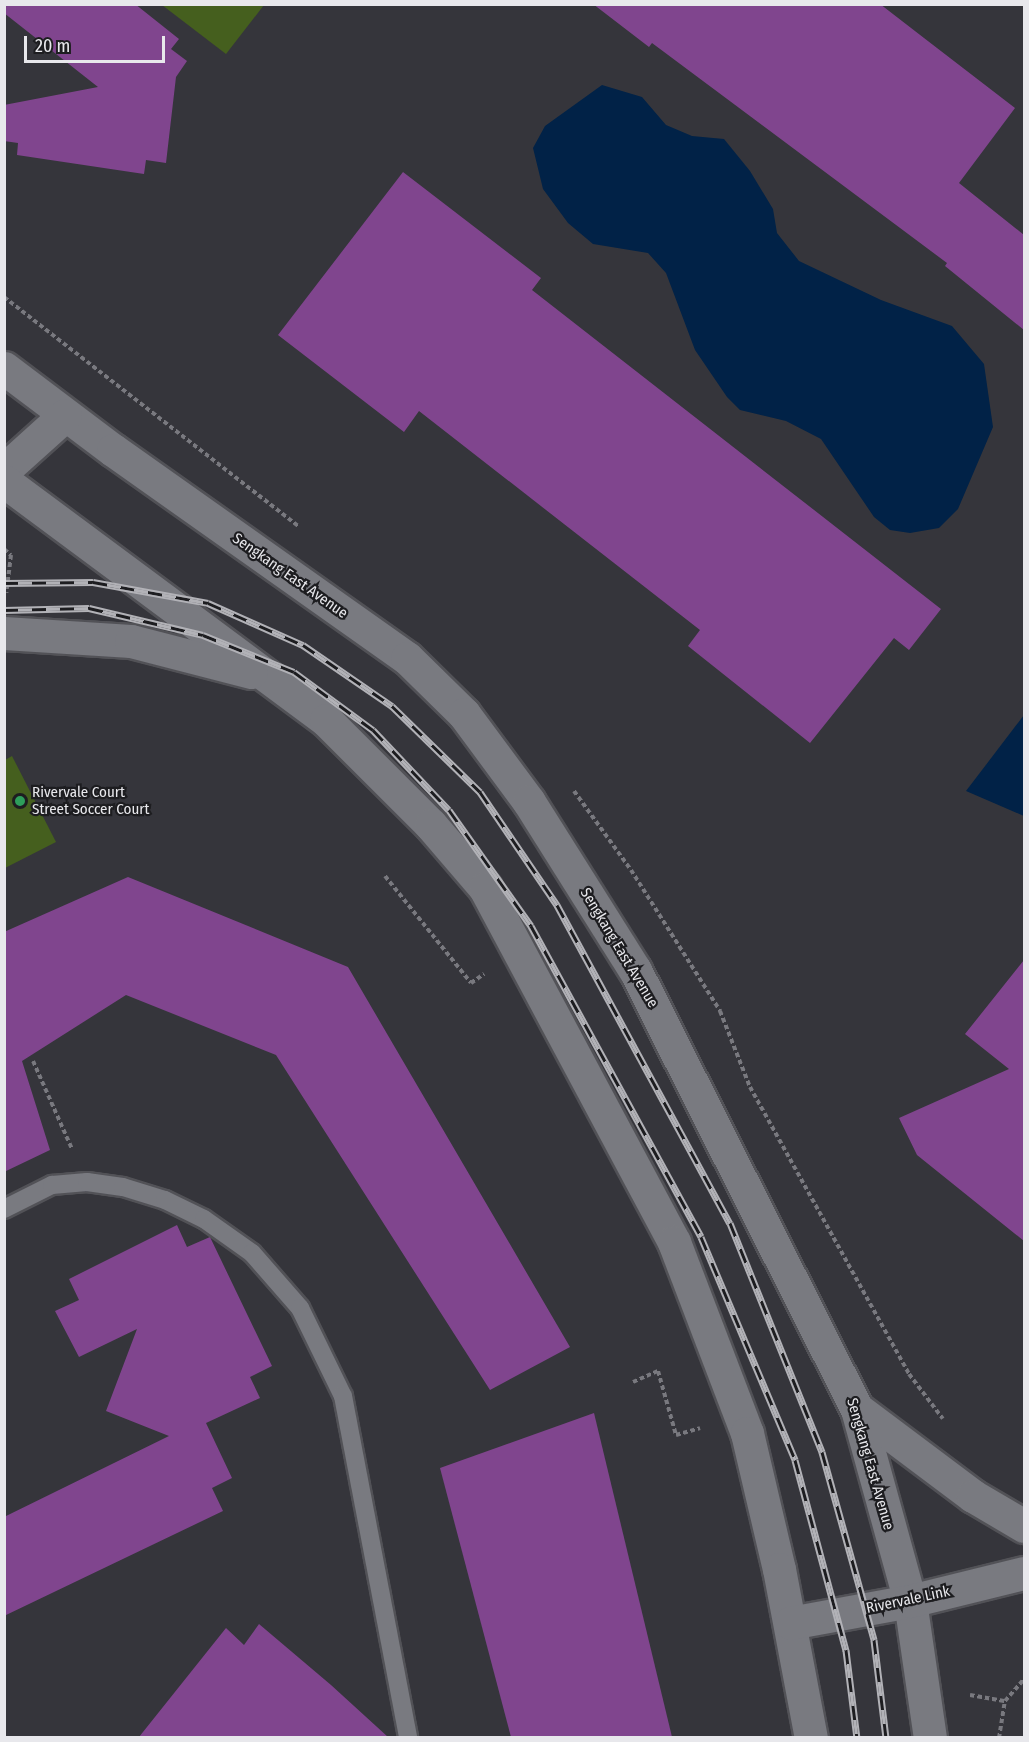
<!DOCTYPE html>
<style>
body{margin:0}
#map{position:relative;width:1029px;height:1742px;overflow:hidden;background:#35353b;font-family:"Fira Sans Condensed",sans-serif}
div>[style]{position:absolute}
.green>*{inset:0;background:#455f1e}
.water>*{inset:0;background:#012247}
.building>*{inset:0;background:#80458e}
.path>*{height:4px;margin-top:-2px;transform-origin:0;background:repeating-linear-gradient(90deg,#79797f 0 4.5px,transparent 0 7.5px)}
.roads{filter:drop-shadow(2px 0 #525257) drop-shadow(-2px 0 #525257) drop-shadow(0 2px #525257) drop-shadow(0 -2px #525257)}
.lane>*{height:18px;margin:-9px;padding:0 9px;transform-origin:9px;border-radius:9px;background:#797a80}
.secondary>*{height:33px;margin:-16.5px;padding:0 16.5px;transform-origin:16.5px;border-radius:16.5px;background:#797a80}
.rail>*{height:7px;margin-top:-3.5px;transform-origin:0;background:repeating-linear-gradient(90deg,#1d1d20 0 14px,#b2b2b7 0 28px);box-sizing:border-box;border-block:2px solid #b2b2b7}
.dots>*{width:16px;height:16px;translate:-50% -50%;box-sizing:border-box;border:3px solid #1d1d20;border-radius:50%}
span{translate:-50% -50%;white-space:nowrap;text-align:center;line-height:1.15;-webkit-text-stroke:4.5px #1d1d20;paint-order:stroke}
.street-label{font-size:15px;color:#e8e8ec}
.poi-label{font-size:15px;color:#e8e8ec}
.left{translate:0 -50%;text-align:left}
.frame{position:absolute;inset:0;border:6px solid #e8e8ec;pointer-events:none}
.scale{position:absolute;left:24px;top:36px;width:141px;height:27px;box-sizing:border-box;border:3px solid #e8e8ec;border-top:0;padding-left:8px;font-size:18px;line-height:21px;white-space:nowrap;color:#e8e8ec;-webkit-text-stroke:4px #1d1d20;paint-order:stroke}
</style>
<div id="map">
<div class="green">
<div style="clip-path:polygon(162px 5px,264px 5px,226px 54px)"></div>
<div style="clip-path:polygon(12px 756px,56px 842px,5px 868px,5px 760px)"></div>
</div>
<div class="water">
<div style="clip-path:polygon(602px 85px,642px 97px,666px 125px,692px 136px,724px 139px,750px 171px,773px 209px,777px 233px,799px 261px,881px 300px,952px 326px,984px 364px,993px 427px,958px 509px,939px 528px,910px 533px,890px 530px,874px 517px,821px 439px,786px 421px,740px 410px,727px 397px,695px 350px,666px 273px,648px 253px,593px 244px,568px 223px,543px 189px,533px 148px,545px 126px)"></div>
<div style="clip-path:polygon(1024px 715px,1024px 816px,966px 791px)"></div>
</div>
<div class="building">
<div style="clip-path:polygon(4px 4px,135px 4px,179px 39px,171px 49px,187px 61px,176px 77px,166px 163px,146px 160px,144px 174px,17px 155px,18px 143px,4px 141px,4px 105px,98px 87px,4px 13px)"></div>
<div style="clip-path:polygon(593px 4px,880px 4px,924px 38px,1015px 108px,959px 183px,1024px 235px,1024px 330px,945px 266px,947px 263px,652px 43px,649px 47px)"></div>
<div style="clip-path:polygon(403px 172px,541px 278px,532px 290px,941px 609px,909px 650px,894px 638px,810px 743px,688px 646px,700px 630px,419px 411px,404px 432px,278px 335px)"></div>
<div style="clip-path:polygon(128px 877px,348px 967px,570px 1347px,490px 1390px,276px 1055px,126px 995px,22px 1061px,50px 1150px,4px 1172px,4px 932px)"></div>
<div style="clip-path:polygon(1024px 960px,1024px 1241px,917px 1155px,899px 1118px,1009px 1069px,965px 1034px)"></div>
<div style="clip-path:polygon(177px 1225px,187px 1247px,210px 1237px,272px 1366px,250px 1377px,260px 1398px,206px 1423px,232px 1478px,212px 1488px,223px 1511px,4px 1616px,4px 1517px,169px 1436px,106px 1411px,137px 1329px,79px 1357px,55px 1311px,79px 1300px,69px 1279px)"></div>
<div style="clip-path:polygon(594px 1413px,672px 1737px,511px 1737px,440px 1468px)"></div>
<div style="clip-path:polygon(259px 1624px,331px 1685px,388px 1737px,139px 1737px,226px 1628px,244px 1645px)"></div>
</div>
<div class="path">
<div style="left:4px;top:297px;width:374px;rotate:37.9deg"></div>
<div style="left:4px;top:549px;width:9px;rotate:41deg"></div>
<div style="left:11px;top:555px;width:38px;rotate:97deg"></div>
<div style="left:574px;top:791px;width:97px;rotate:54.2deg"></div>
<div style="left:631px;top:870px;width:167px;rotate:57.7deg"></div>
<div style="left:720px;top:1011px;width:82px;rotate:68.5deg"></div>
<div style="left:750px;top:1087px;width:328px;rotate:61deg"></div>
<div style="left:909px;top:1374px;width:56px;rotate:52.9deg"></div>
<div style="left:385px;top:876px;width:137px;rotate:51.2deg"></div>
<div style="left:471px;top:983px;width:16px;rotate:-35deg"></div>
<div style="left:33px;top:1061px;width:96px;rotate:66.1deg"></div>
<div style="left:633px;top:1382px;width:27px;rotate:-24deg"></div>
<div style="left:658px;top:1371px;width:66px;rotate:74.3deg"></div>
<div style="left:676px;top:1435px;width:25px;rotate:-16deg"></div>
<div style="left:970px;top:1695px;width:36px;rotate:10deg"></div>
<div style="left:999px;top:1738px;width:37px;rotate:-81deg"></div>
<div style="left:1005px;top:1701px;width:29px;rotate:-49deg"></div>
</div>
<div class="roads">
<div class="lane">
<div style="left:4px;top:1209px;width:54px;rotate:-26.6deg"></div>
<div style="left:52px;top:1185px;width:35px;rotate:-5deg"></div>
<div style="left:87px;top:1182px;width:36px;rotate:8deg"></div>
<div style="left:123px;top:1187px;width:44px;rotate:17.2deg"></div>
<div style="left:165px;top:1200px;width:43px;rotate:26deg"></div>
<div style="left:204px;top:1219px;width:59px;rotate:35.3deg"></div>
<div style="left:252px;top:1253px;width:73px;rotate:48.9deg"></div>
<div style="left:300px;top:1308px;width:98px;rotate:64deg"></div>
<div style="left:343px;top:1396px;width:348px;rotate:79.2deg"></div>
</div>
<div class="secondary">
<div style="left:4px;top:368px;width:136px;rotate:37deg"></div>
<div style="left:113px;top:450px;width:360px;rotate:35.3deg"></div>
<div style="left:407px;top:658px;width:80px;rotate:44.5deg"></div>
<div style="left:464px;top:714px;width:109px;rotate:53.5deg"></div>
<div style="left:529px;top:802px;width:199px;rotate:57.8deg"></div>
<div style="left:635px;top:970px;width:492px;rotate:63.2deg"></div>
<div style="left:857px;top:1409px;width:199px;rotate:74.6deg"></div>
<div style="left:910px;top:1601px;width:138px;rotate:81.7deg"></div>
<div style="left:4px;top:470px;width:82px;rotate:-42deg"></div>
<div style="left:4px;top:481px;width:401px;rotate:36.6deg"></div>
<div style="left:326px;top:720px;width:148px;rotate:45deg"></div>
<div style="left:431px;top:825px;width:83px;rotate:49.4deg"></div>
<div style="left:485px;top:888px;width:401px;rotate:61.9deg"></div>
<div style="left:674px;top:1242px;width:204px;rotate:69.1deg"></div>
<div style="left:747px;top:1433px;width:140px;rotate:76.8deg"></div>
<div style="left:779px;top:1569px;width:172px;rotate:79.3deg"></div>
<div style="left:4px;top:633px;width:127px;rotate:3.6deg"></div>
<div style="left:131px;top:641px;width:124px;rotate:14.5deg"></div>
<div style="left:857px;top:1409px;width:145px;rotate:36.9deg"></div>
<div style="left:973px;top:1496px;width:59px;rotate:30.5deg"></div>
<div style="left:790px;top:1623px;width:122px;rotate:-10.4deg"></div>
<div style="left:910px;top:1601px;width:117px;rotate:-13.8deg"></div>
</div>
</div>
<div class="rail">
<div style="left:4px;top:583px;width:89px;rotate:-0.6deg"></div>
<div style="left:93px;top:582px;width:117px;rotate:10.3deg"></div>
<div style="left:208px;top:603px;width:104px;rotate:23.9deg"></div>
<div style="left:303px;top:645px;width:108px;rotate:34.4deg"></div>
<div style="left:392px;top:706px;width:123px;rotate:44.3deg"></div>
<div style="left:480px;top:792px;width:137px;rotate:55.7deg"></div>
<div style="left:557px;top:905px;width:362px;rotate:61.5deg"></div>
<div style="left:730px;top:1223px;width:247px;rotate:68.1deg"></div>
<div style="left:822px;top:1452px;width:195px;rotate:74.5deg"></div>
<div style="left:874px;top:1640px;width:99px;rotate:83deg"></div>
<div style="left:4px;top:610px;width:85px;rotate:-1.3deg"></div>
<div style="left:89px;top:608px;width:117px;rotate:13.3deg"></div>
<div style="left:203px;top:635px;width:98px;rotate:22.1deg"></div>
<div style="left:294px;top:672px;width:98px;rotate:36.3deg"></div>
<div style="left:373px;top:730px;width:110px;rotate:46.5deg"></div>
<div style="left:449px;top:810px;width:142px;rotate:54.7deg"></div>
<div style="left:531px;top:926px;width:354px;rotate:61.3deg"></div>
<div style="left:701px;top:1237px;width:242px;rotate:67.1deg"></div>
<div style="left:795px;top:1460px;width:197px;rotate:75deg"></div>
<div style="left:846px;top:1650px;width:89px;rotate:82.9deg"></div>
</div>
<div class="dots">
<div style="left:20px;top:801px;background:#2e9e5b"></div>
</div>
<div class="street-label">
<span style="left:290px;top:576px;rotate:35deg">Sengkang East Avenue</span>
<span style="left:619px;top:948px;rotate:59deg">Sengkang East Avenue</span>
<span style="left:870px;top:1464px;rotate:74deg">Sengkang East Avenue</span>
<span style="left:908px;top:1600px;rotate:-12deg">Rivervale Link</span>
</div>
<div class="poi-label">
<span class="left" style="left:32px;top:801px">Rivervale Court<br>Street Soccer Court</span>
</div>
<div class="frame"></div>
<div class="scale">20 m</div>
</div>
